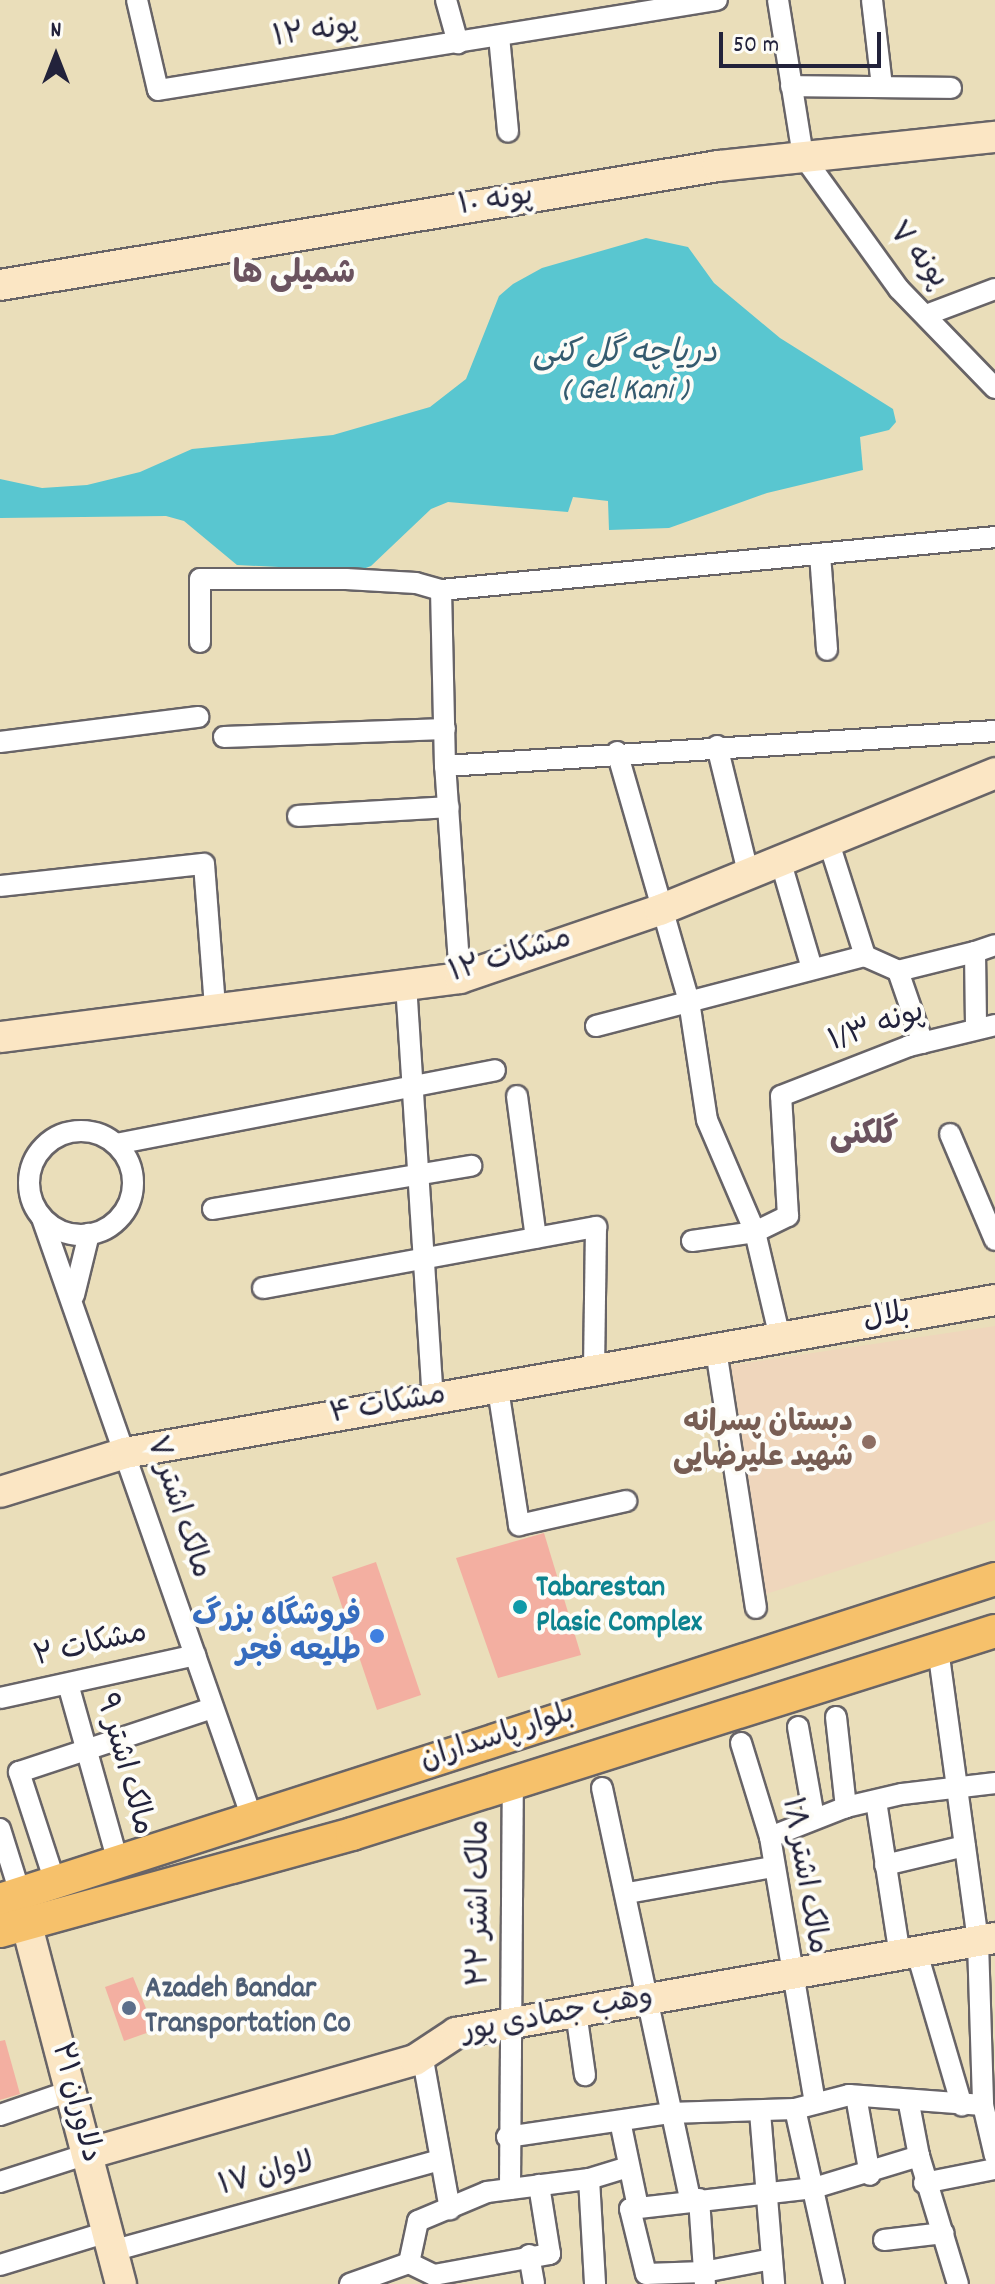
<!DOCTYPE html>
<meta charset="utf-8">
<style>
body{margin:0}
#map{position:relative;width:995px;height:2284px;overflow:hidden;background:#eadeba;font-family:Dekko,"Playpen Sans Arabic",sans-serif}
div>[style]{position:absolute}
.built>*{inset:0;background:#efd6bc}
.water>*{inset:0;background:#59c6d0}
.building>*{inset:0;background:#f3afa1}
.roads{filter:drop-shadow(2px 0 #686467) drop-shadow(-2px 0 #686467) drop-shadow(0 2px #686467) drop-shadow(0 -2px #686467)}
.street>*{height:20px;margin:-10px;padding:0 10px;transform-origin:10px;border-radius:10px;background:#fff}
.street>.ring{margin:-10px;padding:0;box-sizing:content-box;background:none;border:20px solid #fff;border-radius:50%}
.secondary>*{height:30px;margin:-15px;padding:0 15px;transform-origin:15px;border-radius:15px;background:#fbe6c4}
.primary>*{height:32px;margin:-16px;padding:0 16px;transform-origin:16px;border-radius:16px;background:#f6c16b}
.dots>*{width:22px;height:22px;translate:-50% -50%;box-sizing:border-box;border:4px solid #fdfcf7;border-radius:50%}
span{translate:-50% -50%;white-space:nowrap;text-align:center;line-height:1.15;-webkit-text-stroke:8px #fdfcf7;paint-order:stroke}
.street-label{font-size:30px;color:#22223b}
.education-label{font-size:30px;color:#785e54;font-weight:700}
.right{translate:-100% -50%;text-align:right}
.culture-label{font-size:30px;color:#0d838f;font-weight:700}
.left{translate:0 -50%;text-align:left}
.shop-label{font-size:30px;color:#366cbe;font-weight:700}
.service-label{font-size:30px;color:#4e5e75;font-weight:700}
.neighbourhood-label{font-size:32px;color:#6b535f;font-weight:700}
.water-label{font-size:32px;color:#355b6f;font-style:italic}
.north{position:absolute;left:16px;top:16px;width:80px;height:80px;-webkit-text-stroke:6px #fdfcf7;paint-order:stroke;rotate:0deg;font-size:22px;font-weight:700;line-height:32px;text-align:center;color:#22223b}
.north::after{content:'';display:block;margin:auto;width:28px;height:36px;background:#22223b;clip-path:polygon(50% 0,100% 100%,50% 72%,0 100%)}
.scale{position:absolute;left:719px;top:32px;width:162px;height:36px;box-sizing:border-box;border:4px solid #22223b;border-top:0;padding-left:10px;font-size:24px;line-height:28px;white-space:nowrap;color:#22223b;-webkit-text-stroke:6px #fdfcf7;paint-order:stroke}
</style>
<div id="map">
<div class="built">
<div style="clip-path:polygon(995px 1326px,995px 1520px,766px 1594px,731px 1365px)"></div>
</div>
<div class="water">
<div style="clip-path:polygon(646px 238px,688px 247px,714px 283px,780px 338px,893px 409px,896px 422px,889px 430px,860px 437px,863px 470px,767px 493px,669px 528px,609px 530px,608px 501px,573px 497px,568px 512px,448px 502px,431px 509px,371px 566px,358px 571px,237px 565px,184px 521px,166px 516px,0 518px,0 479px,42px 488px,87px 485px,140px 472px,192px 449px,333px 435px,430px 407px,466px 379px,499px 296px,513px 284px,542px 268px)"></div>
</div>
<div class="building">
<div style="clip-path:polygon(544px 1533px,581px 1655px,498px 1678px,456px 1558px)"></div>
<div style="clip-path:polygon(376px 1562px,421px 1695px,377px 1710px,332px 1577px)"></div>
<div style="clip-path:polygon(133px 1977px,155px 2030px,124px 2041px,105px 1987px)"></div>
<div style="clip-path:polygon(5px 2040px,20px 2094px,0 2100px,0 2041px)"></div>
</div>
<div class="roads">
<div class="street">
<div style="left:137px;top:0;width:92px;rotate:76.9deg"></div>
<div style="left:158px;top:90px;width:566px;rotate:-9.15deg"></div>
<div style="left:446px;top:0;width:45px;rotate:74.4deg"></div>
<div style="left:778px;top:0;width:158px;rotate:80.9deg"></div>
<div style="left:803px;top:156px;width:164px;rotate:54.2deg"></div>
<div style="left:899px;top:289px;width:138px;rotate:45.9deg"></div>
<div style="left:872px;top:0;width:87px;rotate:83.4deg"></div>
<div style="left:499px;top:36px;width:96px;rotate:84.6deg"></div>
<div style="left:791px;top:86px;width:160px;rotate:0.7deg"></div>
<div style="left:926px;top:315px;width:74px;rotate:-20.6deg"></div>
<div style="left:820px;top:554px;width:96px;rotate:85.8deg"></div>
<div style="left:200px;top:642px;width:63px;rotate:-90deg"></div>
<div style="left:200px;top:579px;width:146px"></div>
<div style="left:346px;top:579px;width:70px;rotate:3.3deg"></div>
<div style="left:416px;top:583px;width:26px;rotate:16deg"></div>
<div style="left:224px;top:737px;width:221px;rotate:-2.1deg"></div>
<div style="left:0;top:742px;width:200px;rotate:-7.2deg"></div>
<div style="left:717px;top:746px;width:134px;rotate:76.2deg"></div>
<div style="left:617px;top:752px;width:259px;rotate:73.9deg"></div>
<div style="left:689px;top:1001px;width:120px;rotate:81.4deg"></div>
<div style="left:707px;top:1120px;width:122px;rotate:66.8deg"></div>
<div style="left:755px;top:1232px;width:109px;rotate:76.7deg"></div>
<div style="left:445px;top:766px;width:551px;rotate:-3.64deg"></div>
<div style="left:298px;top:816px;width:151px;rotate:-3.4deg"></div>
<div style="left:829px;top:843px;width:119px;rotate:72.3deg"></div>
<div style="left:781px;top:863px;width:109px;rotate:73.6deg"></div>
<div style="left:0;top:886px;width:205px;rotate:-6.2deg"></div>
<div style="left:204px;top:864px;width:142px;rotate:85.6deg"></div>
<div style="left:975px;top:952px;width:21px;rotate:-19deg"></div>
<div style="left:898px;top:971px;width:76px;rotate:70.9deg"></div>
<div style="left:460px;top:978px;width:213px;rotate:-94deg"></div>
<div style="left:445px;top:766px;width:176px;rotate:-91.3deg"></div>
<div style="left:441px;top:590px;width:557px;rotate:-5.46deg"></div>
<div style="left:406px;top:984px;width:416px;rotate:86.3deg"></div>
<div style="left:596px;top:1026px;width:278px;rotate:-14.6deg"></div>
<div style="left:865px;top:956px;width:36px;rotate:24deg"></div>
<div style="left:898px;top:971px;width:79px;rotate:-13.9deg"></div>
<div style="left:975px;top:952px;width:76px;rotate:89.2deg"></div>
<div style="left:517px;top:1096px;width:143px;rotate:82.4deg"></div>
<div class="ring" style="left:29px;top:1131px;width:84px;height:84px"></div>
<div style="left:950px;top:1134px;width:115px;rotate:67deg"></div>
<div style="left:116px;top:1144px;width:386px;rotate:-11deg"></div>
<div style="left:213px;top:1209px;width:262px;rotate:-9.5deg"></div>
<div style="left:42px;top:1218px;width:636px;rotate:70.71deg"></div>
<div style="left:692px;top:1241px;width:64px;rotate:-8.1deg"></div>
<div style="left:755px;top:1232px;width:37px;rotate:-26deg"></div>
<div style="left:788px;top:1216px;width:120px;rotate:-93.3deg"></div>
<div style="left:781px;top:1096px;width:137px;rotate:-21.3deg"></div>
<div style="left:909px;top:1046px;width:89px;rotate:-13.7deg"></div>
<div style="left:263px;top:1288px;width:339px;rotate:-10.4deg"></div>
<div style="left:596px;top:1227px;width:146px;rotate:90.8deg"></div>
<div style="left:74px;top:1295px;width:63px;rotate:-76.2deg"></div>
<div style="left:716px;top:1350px;width:261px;rotate:81.2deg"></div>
<div style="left:498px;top:1389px;width:138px;rotate:81.2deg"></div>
<div style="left:519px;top:1525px;width:110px;rotate:-12.6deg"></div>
<div style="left:938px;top:1649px;width:296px;rotate:82.2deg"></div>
<div style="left:978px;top:1942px;width:163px;rotate:88.2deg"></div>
<div style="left:983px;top:2105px;width:52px;rotate:76.8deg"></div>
<div style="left:68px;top:1684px;width:185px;rotate:74.3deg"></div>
<div style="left:0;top:1698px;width:200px;rotate:-12.4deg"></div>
<div style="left:836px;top:1717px;width:91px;rotate:83.7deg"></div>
<div style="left:798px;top:1727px;width:92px;rotate:80deg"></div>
<div style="left:741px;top:1743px;width:98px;rotate:72.9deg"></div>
<div style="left:770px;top:1837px;width:269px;rotate:80.4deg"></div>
<div style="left:602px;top:1788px;width:421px;rotate:77.9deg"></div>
<div style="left:876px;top:1801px;width:157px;rotate:81.2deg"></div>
<div style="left:0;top:1829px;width:67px;rotate:72.6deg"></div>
<div style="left:770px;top:1837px;width:82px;rotate:-21.5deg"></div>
<div style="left:846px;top:1807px;width:57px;rotate:-13.1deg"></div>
<div style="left:902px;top:1794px;width:94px;rotate:-6.7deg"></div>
<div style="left:885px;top:1865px;width:82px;rotate:-13.4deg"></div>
<div style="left:55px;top:1882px;width:116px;rotate:-108.1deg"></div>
<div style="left:19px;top:1772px;width:204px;rotate:-18.3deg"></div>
<div style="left:628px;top:1893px;width:146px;rotate:-10.2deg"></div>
<div style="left:917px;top:1953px;width:159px;rotate:73.6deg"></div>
<div style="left:576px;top:2012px;width:64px;rotate:81.9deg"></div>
<div style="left:422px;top:2054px;width:158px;rotate:79.8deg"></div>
<div style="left:856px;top:2096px;width:80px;rotate:80deg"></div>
<div style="left:909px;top:2104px;width:53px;rotate:79.1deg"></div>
<div style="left:795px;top:2109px;width:179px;rotate:77.4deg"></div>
<div style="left:760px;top:2112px;width:173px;rotate:85.3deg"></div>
<div style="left:0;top:2115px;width:74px;rotate:-18.9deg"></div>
<div style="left:620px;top:2121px;width:88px;rotate:78.2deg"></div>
<div style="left:507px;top:2137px;width:164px;rotate:-8.4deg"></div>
<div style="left:669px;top:2113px;width:126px;rotate:-1.8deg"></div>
<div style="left:795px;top:2109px;width:56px;rotate:-14.5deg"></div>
<div style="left:849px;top:2095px;width:134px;rotate:4.3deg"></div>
<div style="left:589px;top:2179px;width:105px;rotate:86.7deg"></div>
<div style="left:0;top:2182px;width:91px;rotate:-17.8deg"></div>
<div style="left:924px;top:2183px;width:72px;rotate:-11.2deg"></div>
<div style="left:510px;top:2189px;width:406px;rotate:-89.6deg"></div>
<div style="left:699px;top:2199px;width:85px;rotate:86deg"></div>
<div style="left:884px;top:2240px;width:60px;rotate:-6.7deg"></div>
<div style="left:112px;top:2251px;width:337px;rotate:-15.5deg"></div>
<div style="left:529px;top:2255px;width:29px;rotate:80deg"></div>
<div style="left:772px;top:2259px;width:69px;rotate:169.2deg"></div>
<div style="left:704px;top:2272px;width:58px;rotate:178deg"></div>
<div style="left:646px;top:2274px;width:67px;rotate:-103.8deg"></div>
<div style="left:630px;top:2209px;width:185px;rotate:-6.5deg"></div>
<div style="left:814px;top:2188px;width:110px;rotate:-16.9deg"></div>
<div style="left:919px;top:2156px;width:134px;rotate:73.1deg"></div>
<div style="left:409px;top:2263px;width:28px;rotate:26deg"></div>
<div style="left:434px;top:2275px;width:118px;rotate:-10.3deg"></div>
<div style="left:550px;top:2254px;width:70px;rotate:-99.1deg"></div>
<div style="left:0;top:2265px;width:112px;rotate:-17.1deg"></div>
<div style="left:350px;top:2284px;width:63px;rotate:-19.6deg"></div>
<div style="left:409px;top:2263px;width:43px;rotate:-77.9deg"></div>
<div style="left:418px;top:2221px;width:75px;rotate:-22.8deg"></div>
<div style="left:487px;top:2192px;width:103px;rotate:-7.3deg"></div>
<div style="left:589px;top:2179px;width:41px;rotate:-17.1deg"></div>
</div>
<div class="secondary">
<div style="left:0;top:285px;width:728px;rotate:-9.41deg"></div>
<div style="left:718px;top:166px;width:279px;rotate:-6deg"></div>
<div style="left:0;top:1037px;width:464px;rotate:-7.3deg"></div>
<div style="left:460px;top:978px;width:211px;rotate:-18.8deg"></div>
<div style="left:660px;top:910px;width:362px;rotate:-22.2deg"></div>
<div style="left:0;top:1492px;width:131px;rotate:-17.3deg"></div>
<div style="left:125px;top:1453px;width:883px;rotate:-9.97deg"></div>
<div style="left:26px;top:1922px;width:374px;rotate:75.3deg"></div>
<div style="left:87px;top:2154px;width:341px;rotate:-16deg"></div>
<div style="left:415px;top:2060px;width:49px;rotate:-33.4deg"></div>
<div style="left:456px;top:2033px;width:547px;rotate:-10deg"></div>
</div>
<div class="primary">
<div style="left:0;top:1900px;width:1045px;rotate:-17.88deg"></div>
<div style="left:0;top:1931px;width:365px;rotate:-15.4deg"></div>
<div style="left:352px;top:1834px;width:674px;rotate:-17.52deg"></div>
</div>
</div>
<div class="dots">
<div style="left:869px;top:1442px;background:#8d6e63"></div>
<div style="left:520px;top:1607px;background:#0f9aa8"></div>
<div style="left:377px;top:1636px;background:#3f7fe0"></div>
<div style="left:129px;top:2008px;background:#5c6f8a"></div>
</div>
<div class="street-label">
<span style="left:316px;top:34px;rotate:-9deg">پونه ۱۲</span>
<span style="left:496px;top:203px;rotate:-9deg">پونه ۱۰</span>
<span style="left:916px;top:257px;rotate:50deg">پونه ۷</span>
<span style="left:511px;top:958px;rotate:-17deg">مشکات ۱۲</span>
<span style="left:877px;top:1029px;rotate:-19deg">پونه ۱/۳</span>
<span style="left:887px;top:1319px;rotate:-10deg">بلال</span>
<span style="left:388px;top:1407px;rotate:-10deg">مشکات ۴</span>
<span style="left:176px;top:1508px;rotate:71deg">مالک اشتر ۷</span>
<span style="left:91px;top:1647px;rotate:-13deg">مشکات ۲</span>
<span style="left:498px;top:1739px;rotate:-18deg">بلوار پاسداران</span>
<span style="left:122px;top:1765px;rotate:74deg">مالک اشتر ۹</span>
<span style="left:802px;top:1876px;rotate:80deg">مالک اشتر ۱۸</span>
<span style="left:482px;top:1903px;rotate:-90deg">مالک اشتر ۲۲</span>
<span style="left:558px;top:2017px;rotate:-11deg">وهب جمادی پور</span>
<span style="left:74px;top:2103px;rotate:75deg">دلاوران ۲۱</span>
<span style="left:267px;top:2177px;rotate:-15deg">لاوان ۱۷</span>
</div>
<div class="education-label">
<span class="right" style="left:853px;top:1442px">دبستان پسرانه<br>شهید علیرضایی</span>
</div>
<div class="culture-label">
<span class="left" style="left:536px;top:1607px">Tabarestan<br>Plasic Complex</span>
</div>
<div class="shop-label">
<span class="right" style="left:361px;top:1636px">فروشگاه بزرگ<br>طلیعه فجر</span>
</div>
<div class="service-label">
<span class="left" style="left:145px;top:2008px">Azadeh Bandar<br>Transportation Co</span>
</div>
<div class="neighbourhood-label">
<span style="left:294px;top:276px">شمیلی ها</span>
<span style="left:864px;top:1137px">گلکنی</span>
</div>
<div class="water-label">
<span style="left:625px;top:374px">دریاچه گل کنی<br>( Gel Kani )</span>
</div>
<div class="north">N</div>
<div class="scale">50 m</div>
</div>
